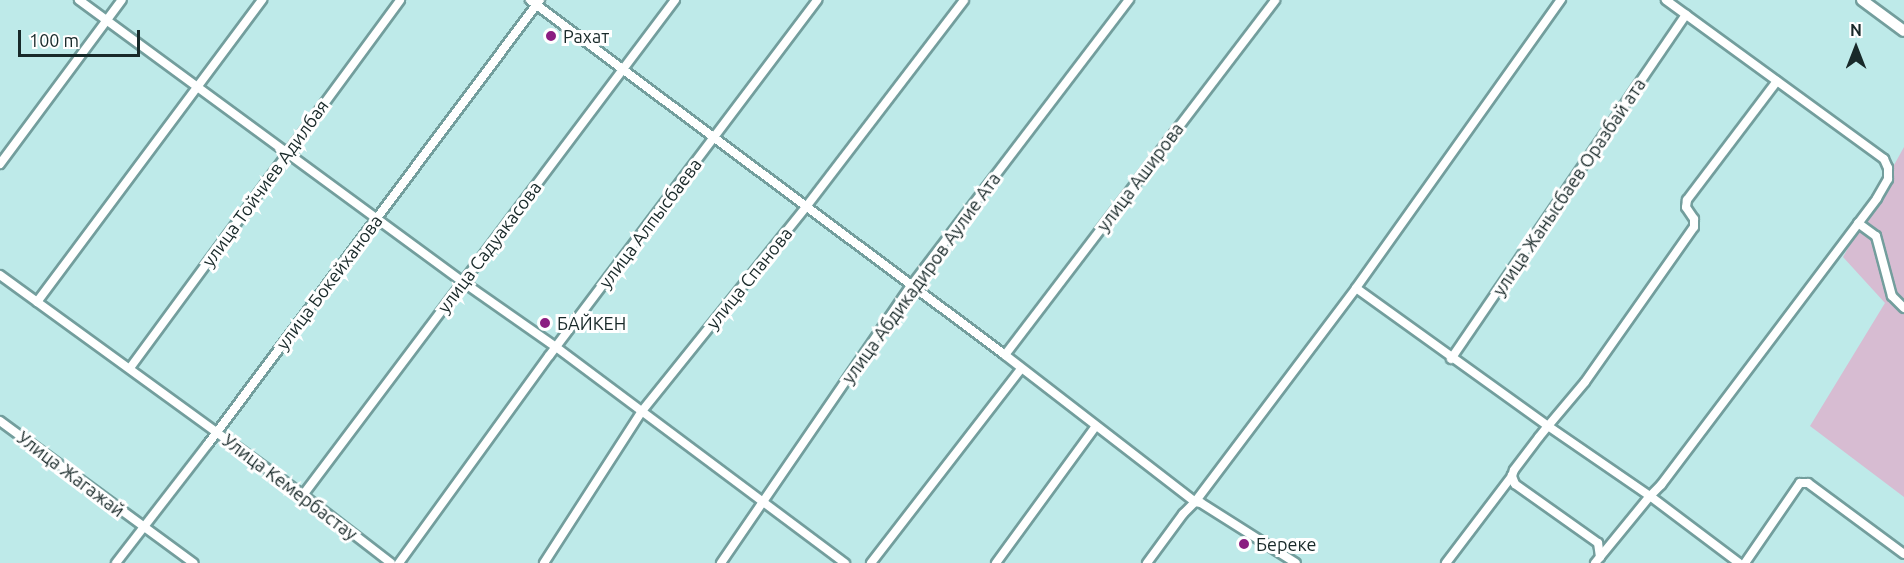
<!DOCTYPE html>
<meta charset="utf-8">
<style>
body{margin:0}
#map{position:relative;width:1904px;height:563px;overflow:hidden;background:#beeae9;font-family:Ubuntu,sans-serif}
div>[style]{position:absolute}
.green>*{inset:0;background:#d7bcd2}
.roads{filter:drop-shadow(2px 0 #739e9d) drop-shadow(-2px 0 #739e9d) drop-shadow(0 2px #739e9d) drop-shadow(0 -2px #739e9d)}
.minor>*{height:8px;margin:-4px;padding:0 4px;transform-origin:4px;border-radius:4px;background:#fff}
.tertiary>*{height:10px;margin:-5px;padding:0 5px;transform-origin:5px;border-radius:5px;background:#fff}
.dots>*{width:16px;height:16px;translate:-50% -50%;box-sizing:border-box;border:3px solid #fff;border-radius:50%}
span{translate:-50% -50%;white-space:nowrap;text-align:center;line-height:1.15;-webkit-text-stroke:6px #fff;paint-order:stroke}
.poi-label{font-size:18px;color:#182929}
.left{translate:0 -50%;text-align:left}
.street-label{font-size:18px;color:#182929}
.north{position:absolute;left:1826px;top:18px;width:60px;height:60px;-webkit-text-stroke:4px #fff;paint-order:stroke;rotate:0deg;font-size:16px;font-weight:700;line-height:24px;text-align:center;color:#182929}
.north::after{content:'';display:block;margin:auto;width:21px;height:27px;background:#182929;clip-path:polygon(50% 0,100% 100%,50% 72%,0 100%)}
.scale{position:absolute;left:18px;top:30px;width:122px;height:27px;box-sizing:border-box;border:3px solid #182929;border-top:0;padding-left:8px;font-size:18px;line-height:21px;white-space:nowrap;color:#182929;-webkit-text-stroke:4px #fff;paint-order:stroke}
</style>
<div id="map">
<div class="green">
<div style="clip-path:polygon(1904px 147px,1904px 497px,1810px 426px,1885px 303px,1843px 257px)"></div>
</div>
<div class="roads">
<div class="minor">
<div style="left:79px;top:0;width:476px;rotate:36.3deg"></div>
<div style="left:463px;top:282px;width:113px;rotate:35deg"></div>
<div style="left:556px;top:347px;width:361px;rotate:36.8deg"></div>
<div style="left:530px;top:0;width:593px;rotate:36.77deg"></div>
<div style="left:1005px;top:355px;width:240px;rotate:37.7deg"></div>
<div style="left:1195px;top:502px;width:268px;rotate:-53deg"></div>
<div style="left:1356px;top:288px;width:354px;rotate:-54.6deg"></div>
<div style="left:0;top:164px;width:204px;rotate:-53.4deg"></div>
<div style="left:1858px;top:223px;width:22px;rotate:36deg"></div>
<div style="left:1876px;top:236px;width:62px;rotate:75.1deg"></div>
<div style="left:1892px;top:296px;width:17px;rotate:45deg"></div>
<div style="left:0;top:275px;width:374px;rotate:36deg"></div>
<div style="left:303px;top:495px;width:111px;rotate:37.7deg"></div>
<div style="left:1356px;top:288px;width:236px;rotate:35.7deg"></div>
<div style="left:1548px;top:426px;width:57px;rotate:-49.9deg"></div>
<div style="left:1585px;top:382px;width:189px;rotate:-54.9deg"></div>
<div style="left:1694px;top:227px;width:8px;rotate:-90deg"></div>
<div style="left:1694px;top:219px;width:14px;rotate:-124deg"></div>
<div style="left:1686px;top:207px;width:7px;rotate:-82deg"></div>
<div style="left:1687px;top:200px;width:149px;rotate:-52.9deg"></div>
<div style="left:37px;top:302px;width:377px;rotate:-53.3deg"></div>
<div style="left:1005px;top:355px;width:446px;rotate:-52.7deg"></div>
<div style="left:1451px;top:359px;width:417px;rotate:-55.7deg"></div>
<div style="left:130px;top:368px;width:456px;rotate:-53.7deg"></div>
<div style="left:0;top:421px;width:240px;rotate:36.3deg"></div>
<div style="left:303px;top:495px;width:619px;rotate:-53.07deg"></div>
<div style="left:1600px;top:557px;width:79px;rotate:-50.7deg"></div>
<div style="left:1650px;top:496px;width:111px;rotate:37deg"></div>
<div style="left:116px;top:563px;width:150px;rotate:-52.3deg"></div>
<div style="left:208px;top:444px;width:554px;rotate:-53.21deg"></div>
<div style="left:399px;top:563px;width:256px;rotate:-54.1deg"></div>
<div style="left:549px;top:356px;width:446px;rotate:-53deg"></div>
<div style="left:544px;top:563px;width:181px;rotate:-57.2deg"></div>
<div style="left:642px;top:411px;width:262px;rotate:-51.2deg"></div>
<div style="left:806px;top:207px;width:260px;rotate:-52.6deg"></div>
<div style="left:721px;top:563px;width:336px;rotate:-55.6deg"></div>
<div style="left:911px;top:286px;width:360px;rotate:-52.7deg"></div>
<div style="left:871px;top:563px;width:245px;rotate:-52.3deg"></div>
<div style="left:996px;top:563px;width:168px;rotate:-53.9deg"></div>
<div style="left:1147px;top:563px;width:61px;rotate:-53.7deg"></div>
<div style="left:1183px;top:514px;width:17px;rotate:-45deg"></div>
<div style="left:1195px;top:502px;width:6px;rotate:9deg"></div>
<div style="left:1201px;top:503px;width:112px;rotate:32.3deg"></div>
<div style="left:1446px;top:563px;width:109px;rotate:-52.8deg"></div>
<div style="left:1595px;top:563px;width:8px;rotate:-50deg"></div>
<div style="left:1600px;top:557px;width:14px;rotate:-98deg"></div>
<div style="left:1598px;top:543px;width:102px;rotate:-144.6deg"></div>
<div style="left:1515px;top:484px;width:9px;rotate:-111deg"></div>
<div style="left:1512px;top:476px;width:6px;rotate:-72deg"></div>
<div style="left:1514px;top:470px;width:41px;rotate:-52.9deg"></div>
<div style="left:1539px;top:437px;width:14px;rotate:-51deg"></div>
<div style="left:1548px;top:426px;width:124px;rotate:34.5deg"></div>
<div style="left:1650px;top:496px;width:16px;rotate:-45deg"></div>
<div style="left:1661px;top:485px;width:359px;rotate:-53deg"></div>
<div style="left:1877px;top:198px;width:22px;rotate:-60deg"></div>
<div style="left:1888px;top:179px;width:11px;rotate:-90deg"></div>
<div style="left:1888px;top:168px;width:10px;rotate:-114deg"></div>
<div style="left:1884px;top:159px;width:270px;rotate:-143.9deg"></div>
<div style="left:1745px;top:563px;width:97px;rotate:-55.5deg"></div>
<div style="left:1800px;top:483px;width:8px"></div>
<div style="left:1808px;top:483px;width:119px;rotate:36.5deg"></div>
</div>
<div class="tertiary">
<div style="left:1862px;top:0;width:52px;rotate:36.4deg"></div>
</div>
</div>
<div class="dots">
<div style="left:551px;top:36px;background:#8b1d81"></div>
<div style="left:545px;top:323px;background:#8b1d81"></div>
<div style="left:1244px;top:544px;background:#8b1d81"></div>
</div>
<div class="poi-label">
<span class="left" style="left:563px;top:36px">Рахат</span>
<span class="left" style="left:557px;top:323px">БАЙКЕН</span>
<span class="left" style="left:1256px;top:544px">Береке</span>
</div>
<div class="street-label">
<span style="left:1140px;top:177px;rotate:-53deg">улица Аширова</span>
<span style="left:265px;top:183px;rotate:-54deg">улица Тойчиев Адилбая</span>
<span style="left:1569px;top:187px;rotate:-56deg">улица Жанысбаев Оразбай ата</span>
<span style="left:650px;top:223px;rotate:-53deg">улица Алпысбаева</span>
<span style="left:489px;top:247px;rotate:-53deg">улица Садуакасова</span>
<span style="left:749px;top:278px;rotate:-51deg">улица Спанова</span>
<span style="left:921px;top:278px;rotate:-54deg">улица Абдикадиров Аулие Ата</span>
<span style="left:329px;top:282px;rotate:-53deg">улица Бокейханова</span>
<span style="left:71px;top:474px;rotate:37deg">Улица Жагажай</span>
<span style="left:290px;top:487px;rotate:37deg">Улица Кемербастау</span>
</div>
<div class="north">N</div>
<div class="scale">100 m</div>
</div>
